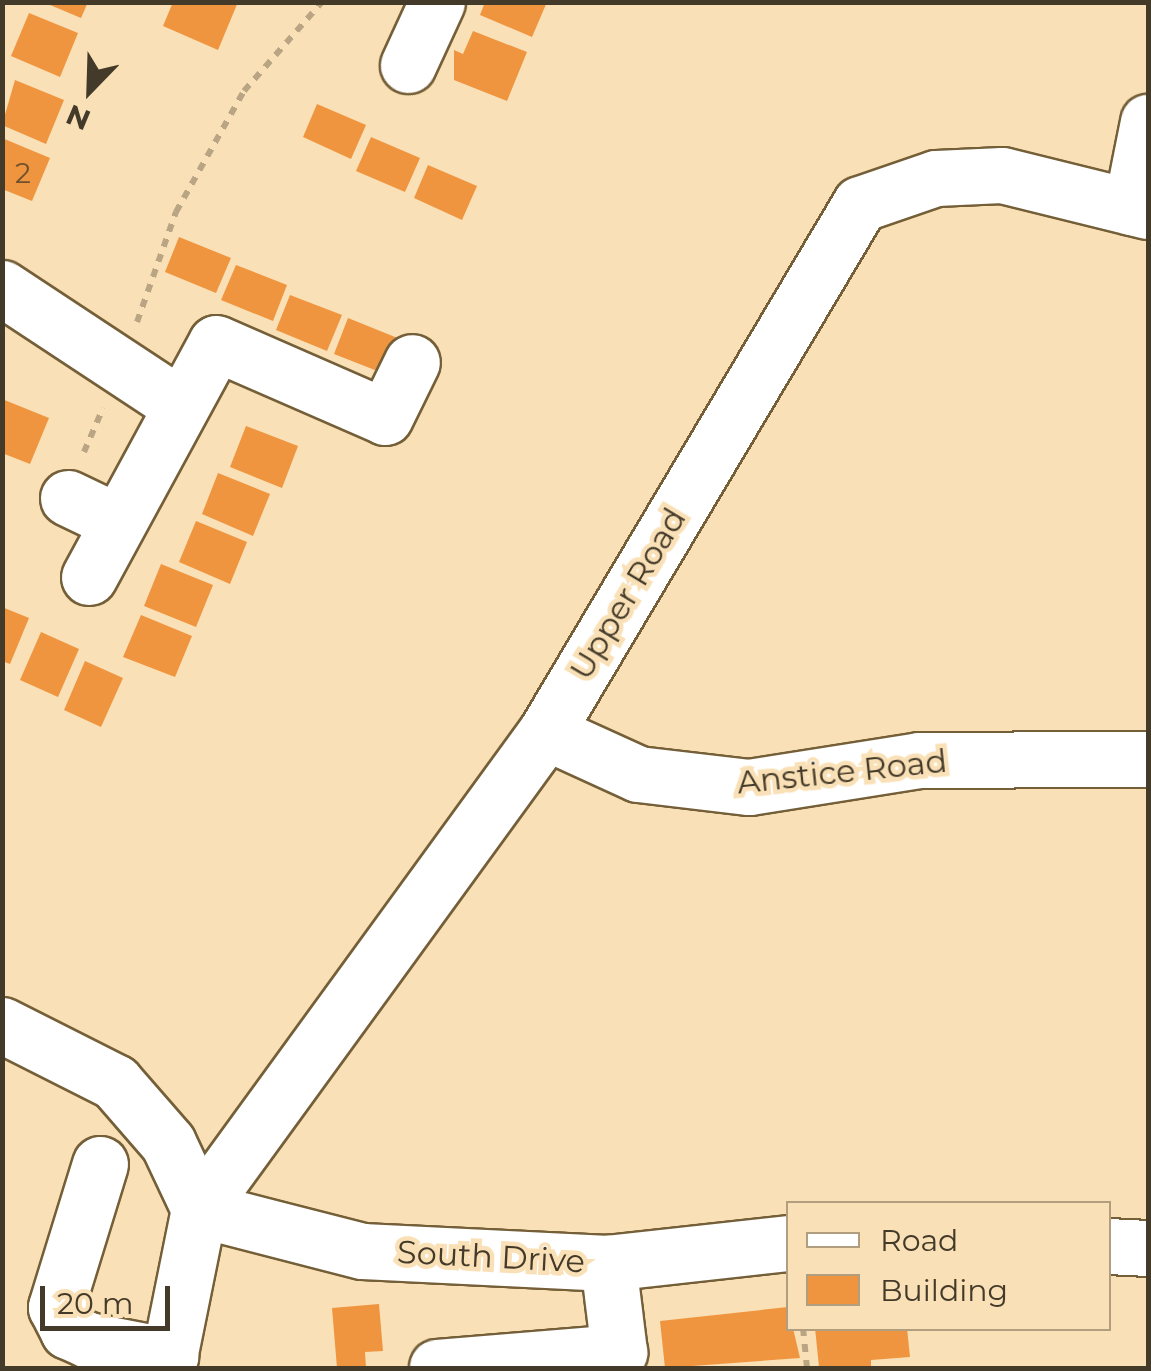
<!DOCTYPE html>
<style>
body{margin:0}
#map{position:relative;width:1151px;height:1371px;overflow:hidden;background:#f9e0b6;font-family:Montserrat,sans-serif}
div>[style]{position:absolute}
.building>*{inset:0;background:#f0953f}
.path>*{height:6px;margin-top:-3px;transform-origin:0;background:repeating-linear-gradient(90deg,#b9a584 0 8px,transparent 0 16px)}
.roads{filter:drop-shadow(2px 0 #745f38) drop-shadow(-2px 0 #745f38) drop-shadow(0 2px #745f38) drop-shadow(0 -2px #745f38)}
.minor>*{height:55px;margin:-27.5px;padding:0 27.5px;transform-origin:27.5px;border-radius:27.5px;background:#fff}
span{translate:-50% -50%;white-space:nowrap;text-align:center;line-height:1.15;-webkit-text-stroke:9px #f9e0b6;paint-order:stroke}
.number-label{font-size:28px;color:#6f512e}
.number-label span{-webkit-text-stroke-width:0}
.street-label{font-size:32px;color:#443a29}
.frame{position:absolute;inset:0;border:5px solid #443a29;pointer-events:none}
.legend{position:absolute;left:786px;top:1201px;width:325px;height:130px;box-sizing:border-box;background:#f9e0b6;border:2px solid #b19e7e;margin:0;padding:12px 18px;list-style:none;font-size:30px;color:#443a29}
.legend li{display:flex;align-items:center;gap:20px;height:50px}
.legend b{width:50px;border:2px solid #b19e7e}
.north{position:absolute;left:40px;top:40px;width:100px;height:100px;-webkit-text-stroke:8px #f9e0b6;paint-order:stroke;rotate:203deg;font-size:28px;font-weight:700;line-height:40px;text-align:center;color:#443a29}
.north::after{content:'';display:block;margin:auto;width:35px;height:45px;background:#443a29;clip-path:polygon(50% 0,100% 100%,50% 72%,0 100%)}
.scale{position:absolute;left:40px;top:1286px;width:130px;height:45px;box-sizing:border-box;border:5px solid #443a29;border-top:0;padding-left:12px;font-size:30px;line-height:35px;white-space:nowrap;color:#443a29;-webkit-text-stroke:8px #f9e0b6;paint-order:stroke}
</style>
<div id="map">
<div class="building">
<div style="clip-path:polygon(43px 2px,88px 2px,81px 18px)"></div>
<div style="clip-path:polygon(173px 2px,238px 2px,218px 50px,163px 26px)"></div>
<div style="clip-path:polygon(547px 2px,532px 37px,480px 15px,485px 2px)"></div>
<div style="clip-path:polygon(29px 13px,78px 33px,60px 77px,11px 56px)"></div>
<div style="clip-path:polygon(473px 31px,527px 52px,507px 101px,454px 80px,454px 50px,463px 54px)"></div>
<div style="clip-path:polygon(15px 80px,64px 100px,46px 144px,2px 125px)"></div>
<div style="clip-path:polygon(317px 104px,366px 125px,351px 159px,303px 137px)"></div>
<div style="clip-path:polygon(371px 137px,420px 158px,405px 192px,356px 171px)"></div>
<div style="clip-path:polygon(2px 138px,50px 158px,32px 201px,2px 189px)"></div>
<div style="clip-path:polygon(428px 165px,477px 186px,462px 220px,414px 198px)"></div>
<div style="clip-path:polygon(179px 237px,231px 258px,216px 293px,165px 272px)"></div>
<div style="clip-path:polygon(236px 265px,287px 285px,273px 321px,221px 300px)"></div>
<div style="clip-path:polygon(290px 295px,342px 315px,327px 351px,276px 330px)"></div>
<div style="clip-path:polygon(348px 318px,400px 339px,385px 374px,334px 354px)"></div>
<div style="clip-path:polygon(2px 399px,49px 418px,30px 464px,2px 453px)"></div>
<div style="clip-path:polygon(246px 426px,298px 446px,282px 488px,230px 467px)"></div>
<div style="clip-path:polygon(218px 473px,270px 494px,253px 536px,202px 514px)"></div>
<div style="clip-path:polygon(196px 521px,247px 542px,230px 584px,179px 562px)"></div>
<div style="clip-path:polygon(161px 564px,213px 585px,196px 627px,144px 606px)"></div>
<div style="clip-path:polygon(2px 607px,29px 618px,10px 664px,2px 661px)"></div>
<div style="clip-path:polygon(141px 615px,192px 636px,175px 677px,123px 657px)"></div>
<div style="clip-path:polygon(41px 632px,79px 649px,58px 697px,20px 680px)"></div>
<div style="clip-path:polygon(85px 661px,123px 678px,101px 727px,64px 710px)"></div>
<div style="clip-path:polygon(379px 1304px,383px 1351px,365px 1352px,366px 1368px,337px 1368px,332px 1308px)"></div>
<div style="clip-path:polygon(788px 1307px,800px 1358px,665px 1368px,660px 1321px)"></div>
<div style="clip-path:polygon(815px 1328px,907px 1328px,910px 1357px,871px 1360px,871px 1368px,819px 1367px)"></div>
</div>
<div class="path">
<div style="left:137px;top:322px;width:117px;rotate:-70.5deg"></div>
<div style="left:176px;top:212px;width:139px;rotate:-60.7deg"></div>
<div style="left:244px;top:91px;width:118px;rotate:-48.8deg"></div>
<div style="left:84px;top:452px;width:48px;rotate:-66.6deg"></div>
<div style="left:803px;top:1328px;width:40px;rotate:84.3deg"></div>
</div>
<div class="roads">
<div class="minor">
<div style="left:408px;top:65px;width:69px;rotate:-65.3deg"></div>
<div style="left:1131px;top:207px;width:87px;rotate:-78.7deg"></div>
<div style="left:2px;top:288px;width:211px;rotate:33.4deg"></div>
<div style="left:68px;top:498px;width:55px;rotate:25.6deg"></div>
<div style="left:89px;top:577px;width:266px;rotate:-61.5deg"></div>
<div style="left:216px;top:343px;width:184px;rotate:23.6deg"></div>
<div style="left:385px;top:417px;width:61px;rotate:-63.9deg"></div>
<div style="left:546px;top:732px;width:101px;rotate:24.5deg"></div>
<div style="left:638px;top:774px;width:112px;rotate:6.7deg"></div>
<div style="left:749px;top:787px;width:172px;rotate:-9deg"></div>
<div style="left:919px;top:760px;width:229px;rotate:-0.3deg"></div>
<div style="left:2px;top:1025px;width:127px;rotate:26.8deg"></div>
<div style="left:115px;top:1082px;width:81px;rotate:49deg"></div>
<div style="left:168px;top:1143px;width:73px;rotate:64.8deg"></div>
<div style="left:199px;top:1209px;width:162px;rotate:101.4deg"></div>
<div style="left:100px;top:1164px;width:150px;rotate:107.1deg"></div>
<div style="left:56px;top:1307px;width:27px;rotate:63deg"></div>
<div style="left:68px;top:1331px;width:22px;rotate:24deg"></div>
<div style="left:88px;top:1340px;width:84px;rotate:11deg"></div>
<div style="left:788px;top:1243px;width:181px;rotate:173.7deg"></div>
<div style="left:608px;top:1263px;width:246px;rotate:-177.2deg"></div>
<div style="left:362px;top:1251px;width:168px;rotate:-165.6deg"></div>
<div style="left:199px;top:1209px;width:590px;rotate:-53.97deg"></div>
<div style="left:546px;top:732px;width:614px;rotate:-59.26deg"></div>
<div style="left:860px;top:204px;width:80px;rotate:-18.9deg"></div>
<div style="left:936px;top:178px;width:66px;rotate:-2.6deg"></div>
<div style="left:1002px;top:175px;width:150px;rotate:13.9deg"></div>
<div style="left:1108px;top:1246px;width:40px;rotate:2.9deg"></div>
<div style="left:437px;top:1367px;width:183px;rotate:-4.7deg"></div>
<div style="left:619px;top:1352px;width:90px;rotate:-97deg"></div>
</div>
</div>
<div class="number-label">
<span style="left:23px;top:173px">2</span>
</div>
<div class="street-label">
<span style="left:628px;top:594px;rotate:-59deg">Upper Road</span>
<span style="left:842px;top:772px;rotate:-6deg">Anstice Road</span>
<span style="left:491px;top:1257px;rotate:3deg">South Drive</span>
</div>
<div class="frame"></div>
<ul class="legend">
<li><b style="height:12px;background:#fff"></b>Road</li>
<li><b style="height:28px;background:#f0953f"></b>Building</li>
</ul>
<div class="north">N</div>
<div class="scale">20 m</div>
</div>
